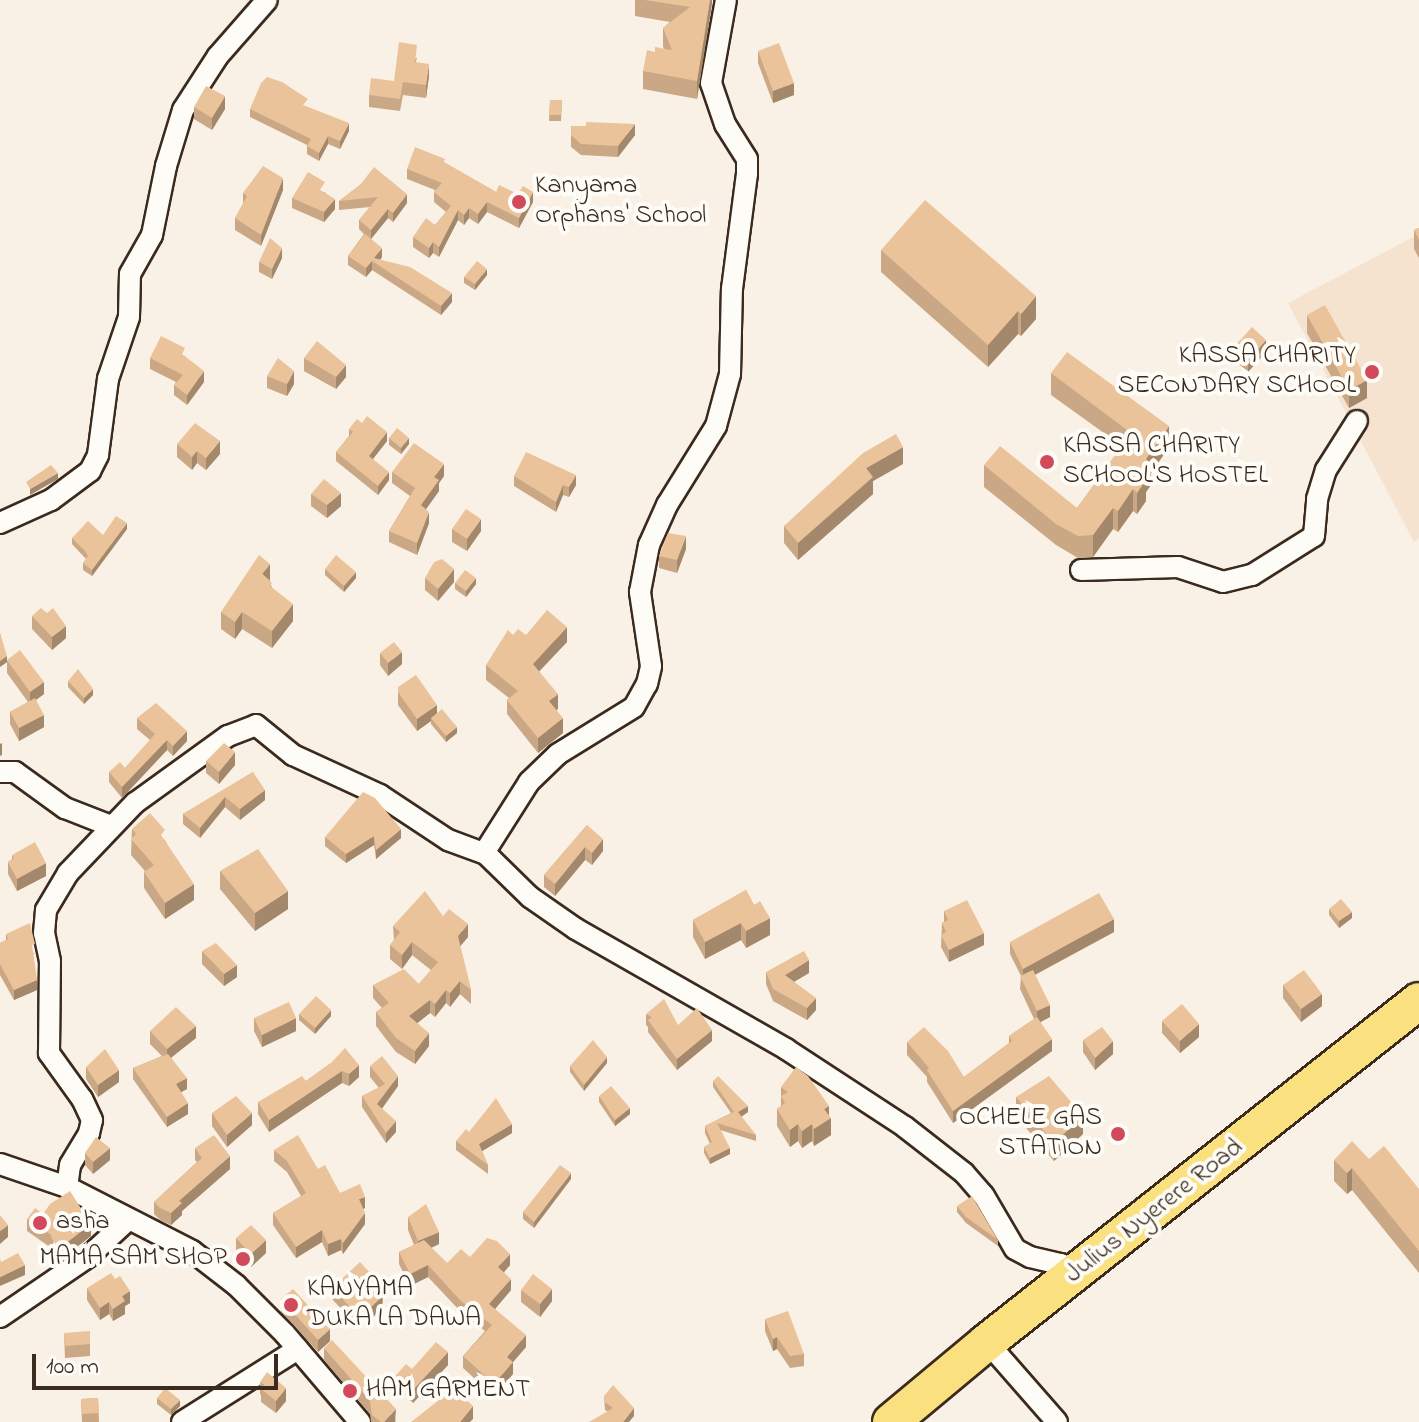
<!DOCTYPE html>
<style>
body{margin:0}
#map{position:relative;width:1419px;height:1422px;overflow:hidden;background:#f9f1e5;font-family:"Indie Flower",sans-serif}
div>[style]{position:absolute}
.built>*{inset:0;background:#f5e3cf}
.roads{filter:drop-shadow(2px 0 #3b2a1e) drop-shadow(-2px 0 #3b2a1e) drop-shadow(0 2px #3b2a1e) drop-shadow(0 -2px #3b2a1e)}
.street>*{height:20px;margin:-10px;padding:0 10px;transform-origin:10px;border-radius:10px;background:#fdfcf7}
.highway>*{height:36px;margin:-18px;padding:0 18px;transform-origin:18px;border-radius:18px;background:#fbe080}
.wall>*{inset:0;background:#caa885}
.shaded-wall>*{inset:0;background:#a4886c}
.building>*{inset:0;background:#ebc39b}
.dots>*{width:22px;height:22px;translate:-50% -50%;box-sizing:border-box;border:4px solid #fdfcf7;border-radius:50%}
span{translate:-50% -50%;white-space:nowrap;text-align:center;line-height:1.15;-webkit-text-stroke:8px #fdfcf7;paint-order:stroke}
.poi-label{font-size:26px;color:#3b2a1e}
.left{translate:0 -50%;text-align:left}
.right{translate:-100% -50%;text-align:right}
.street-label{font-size:26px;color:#3b2a1e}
.scale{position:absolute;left:32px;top:1354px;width:246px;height:36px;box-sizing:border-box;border:4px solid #3b2a1e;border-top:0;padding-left:10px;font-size:24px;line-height:28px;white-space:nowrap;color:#3b2a1e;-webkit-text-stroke:6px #fdfcf7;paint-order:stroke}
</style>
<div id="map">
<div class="built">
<div style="clip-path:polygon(1419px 234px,1419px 538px,1414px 542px,1288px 303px)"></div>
</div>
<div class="roads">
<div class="street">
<div style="left:0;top:523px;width:56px;rotate:-24.3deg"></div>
<div style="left:51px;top:500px;width:49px;rotate:-36.6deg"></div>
<div style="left:90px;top:471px;width:18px;rotate:-63deg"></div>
<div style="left:98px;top:455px;width:77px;rotate:-82.5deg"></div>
<div style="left:108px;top:379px;width:65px;rotate:-71.3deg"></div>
<div style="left:129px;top:317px;width:43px;rotate:-88.7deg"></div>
<div style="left:130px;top:274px;width:45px;rotate:-60.6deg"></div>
<div style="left:152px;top:235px;width:70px;rotate:-78.5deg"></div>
<div style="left:166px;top:166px;width:59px;rotate:-73.1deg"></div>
<div style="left:183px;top:110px;width:64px;rotate:-57.1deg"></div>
<div style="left:218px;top:56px;width:74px;rotate:-48.8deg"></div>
<div style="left:1081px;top:570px;width:97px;rotate:-1.8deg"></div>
<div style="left:1178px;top:567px;width:47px;rotate:18.4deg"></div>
<div style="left:1223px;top:582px;width:30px;rotate:-14deg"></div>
<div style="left:1252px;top:575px;width:73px;rotate:-32.2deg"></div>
<div style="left:1314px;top:536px;width:37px;rotate:-85deg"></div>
<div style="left:1317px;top:499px;width:30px;rotate:-73deg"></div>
<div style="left:1326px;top:470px;width:58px;rotate:-57.7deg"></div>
<div style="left:0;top:772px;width:15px"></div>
<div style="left:15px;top:772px;width:62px;rotate:35.8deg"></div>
<div style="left:65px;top:808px;width:49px;rotate:21.4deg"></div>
<div style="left:484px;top:853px;width:84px;rotate:-57.6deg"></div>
<div style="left:529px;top:782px;width:40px;rotate:-44deg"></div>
<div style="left:558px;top:754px;width:89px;rotate:-31.7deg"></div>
<div style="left:634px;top:707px;width:26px;rotate:-61deg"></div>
<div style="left:647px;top:684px;width:18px;rotate:-77deg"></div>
<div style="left:651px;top:666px;width:75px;rotate:-98.5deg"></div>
<div style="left:640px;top:592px;width:48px;rotate:-79.2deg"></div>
<div style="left:649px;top:545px;width:44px;rotate:-65.8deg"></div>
<div style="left:667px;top:505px;width:93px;rotate:-58.2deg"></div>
<div style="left:716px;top:426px;width:54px;rotate:-74.9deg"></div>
<div style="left:730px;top:374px;width:85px;rotate:-88.7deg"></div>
<div style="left:732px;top:289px;width:116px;rotate:-82.6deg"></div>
<div style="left:747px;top:174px;width:15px;rotate:-90deg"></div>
<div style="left:747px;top:159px;width:41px;rotate:-122.2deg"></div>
<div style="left:725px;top:124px;width:43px;rotate:-108.9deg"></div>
<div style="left:711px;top:83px;width:84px;rotate:-79.8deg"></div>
<div style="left:0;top:1164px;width:71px;rotate:18.9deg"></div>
<div style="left:67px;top:1187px;width:140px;rotate:27.1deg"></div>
<div style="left:192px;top:1251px;width:56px;rotate:37.7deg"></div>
<div style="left:236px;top:1285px;width:69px;rotate:45deg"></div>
<div style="left:285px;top:1334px;width:116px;rotate:49.6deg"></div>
<div style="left:67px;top:1187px;width:22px;rotate:-82deg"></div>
<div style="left:70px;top:1165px;width:37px;rotate:-59deg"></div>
<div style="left:89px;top:1133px;width:13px;rotate:-77deg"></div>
<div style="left:92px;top:1120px;width:23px;rotate:-115deg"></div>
<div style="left:82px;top:1099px;width:57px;rotate:-125.7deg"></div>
<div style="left:49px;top:1053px;width:92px;rotate:-89.4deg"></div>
<div style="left:50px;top:961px;width:29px;rotate:-102deg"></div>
<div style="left:44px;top:933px;width:23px;rotate:-85deg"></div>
<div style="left:46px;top:910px;width:43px;rotate:-59.3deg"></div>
<div style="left:68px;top:873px;width:97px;rotate:-46.3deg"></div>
<div style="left:135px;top:803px;width:115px;rotate:-35.8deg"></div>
<div style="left:228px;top:736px;width:30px;rotate:-21deg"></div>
<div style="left:256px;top:725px;width:48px;rotate:39deg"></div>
<div style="left:293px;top:755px;width:96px;rotate:24.7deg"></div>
<div style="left:380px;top:795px;width:82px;rotate:33.5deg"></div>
<div style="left:448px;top:840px;width:40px;rotate:20.2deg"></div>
<div style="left:486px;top:854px;width:62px;rotate:44.3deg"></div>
<div style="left:530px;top:897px;width:56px;rotate:34.8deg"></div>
<div style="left:576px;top:929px;width:242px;rotate:29.7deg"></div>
<div style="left:786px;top:1049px;width:142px;rotate:33.2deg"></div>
<div style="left:905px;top:1127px;width:75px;rotate:37.9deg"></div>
<div style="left:964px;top:1173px;width:30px;rotate:49deg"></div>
<div style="left:984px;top:1196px;width:61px;rotate:59.7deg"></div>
<div style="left:1015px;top:1249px;width:17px;rotate:28deg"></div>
<div style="left:1030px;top:1257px;width:32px;rotate:13deg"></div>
<div style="left:1061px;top:1264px;width:18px;rotate:34deg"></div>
<div style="left:0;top:1317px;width:107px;rotate:-34.3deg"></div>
<div style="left:88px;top:1257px;width:56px;rotate:-42.8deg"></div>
<div style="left:987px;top:1342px;width:106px;rotate:48.8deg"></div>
<div style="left:182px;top:1422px;width:137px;rotate:-32.2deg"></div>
</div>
<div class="highway">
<div style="left:891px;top:1422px;width:125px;rotate:-39.8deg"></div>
<div style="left:987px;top:1342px;width:550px;rotate:-38.29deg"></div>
</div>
</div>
<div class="wall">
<div style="clip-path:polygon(635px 0,712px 0,697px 99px,643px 89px,643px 71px,655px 52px,664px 49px,663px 46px,663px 28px,670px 22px,635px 16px)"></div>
<div style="clip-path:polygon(758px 51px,794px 95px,773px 103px,758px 63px)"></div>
<div style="clip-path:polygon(417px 57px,416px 62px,429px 76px,426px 98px,403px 95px,400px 111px,369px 107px,369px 95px,394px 81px)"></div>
<div style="clip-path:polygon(550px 100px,562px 100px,561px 121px,549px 121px)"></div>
<div style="clip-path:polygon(194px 107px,225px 109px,212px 130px,194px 119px)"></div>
<div style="clip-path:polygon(308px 107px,349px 131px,340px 149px,328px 144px,319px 161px,307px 154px,307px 145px,250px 117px,250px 109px)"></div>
<div style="clip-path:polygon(571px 126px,635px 135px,618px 157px,581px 155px,571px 147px)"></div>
<div style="clip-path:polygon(445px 163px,496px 192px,533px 202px,519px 228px,487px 212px,478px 224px,469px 218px,464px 225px,458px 220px,439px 257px,433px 253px,429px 258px,413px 247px,413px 237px,435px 225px,446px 212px,434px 202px,434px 192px,435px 190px,407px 179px,407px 169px)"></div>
<div style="clip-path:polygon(360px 185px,407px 203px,393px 222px,388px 218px,371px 239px,382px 257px,380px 260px,452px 302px,441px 315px,372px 270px,366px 277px,348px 265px,348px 256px,364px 234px,359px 229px,359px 220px,370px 207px,339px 210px,339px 201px)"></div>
<div style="clip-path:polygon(283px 190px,261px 246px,235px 230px,235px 218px,243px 204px,243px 193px)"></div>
<div style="clip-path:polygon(325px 192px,335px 209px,324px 222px,292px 208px,292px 198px)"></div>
<div style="clip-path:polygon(1419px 228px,1419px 258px,1414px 249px,1414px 230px)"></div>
<div style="clip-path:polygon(881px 250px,1036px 319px,1021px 336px,1018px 334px,988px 367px,881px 272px)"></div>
<div style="clip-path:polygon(282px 258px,272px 279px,259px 272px,259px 262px)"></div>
<div style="clip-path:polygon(487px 275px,475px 290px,464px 283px,464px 277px)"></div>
<div style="clip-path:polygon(1307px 315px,1367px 398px,1349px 408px,1307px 333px)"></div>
<div style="clip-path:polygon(1234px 347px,1266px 352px,1248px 372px,1234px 360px)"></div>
<div style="clip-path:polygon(185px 356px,204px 382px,187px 405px,174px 395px,174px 385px,176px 382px,150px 369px,150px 358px)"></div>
<div style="clip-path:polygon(304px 358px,346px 377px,336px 389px,304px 371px)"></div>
<div style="clip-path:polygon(1051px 373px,1169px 447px,1151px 473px,1151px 485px,1146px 492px,1146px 501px,1137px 514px,1133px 511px,1118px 532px,1113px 529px,1093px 557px,1078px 558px,1056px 545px,984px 487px,984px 465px,1077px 508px,1122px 446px,1051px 395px)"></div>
<div style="clip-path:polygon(267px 376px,294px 384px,287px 396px,267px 388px)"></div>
<div style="clip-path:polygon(349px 429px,387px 441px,373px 459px,389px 480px,378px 495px,336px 461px,336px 452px,349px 436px)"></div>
<div style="clip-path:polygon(389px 438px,409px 444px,401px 454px,389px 445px)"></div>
<div style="clip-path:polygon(177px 444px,220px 454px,206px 470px,197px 463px,192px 470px,177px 457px)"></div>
<div style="clip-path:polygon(903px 464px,873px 481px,873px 494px,798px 560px,784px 543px,784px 526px)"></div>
<div style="clip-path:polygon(392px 472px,444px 476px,439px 483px,439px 491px,426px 509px,429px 523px,417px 555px,389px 542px,389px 531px,410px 496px,392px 483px)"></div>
<div style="clip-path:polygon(514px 476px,576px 485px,569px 497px,563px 495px,556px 512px,514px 486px)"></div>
<div style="clip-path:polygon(311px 494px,341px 506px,327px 518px,311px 506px)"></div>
<div style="clip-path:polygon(127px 529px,92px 576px,83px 570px,83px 563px,86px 559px,72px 544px,72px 538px,103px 535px)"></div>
<div style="clip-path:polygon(452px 529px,481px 531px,467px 551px,452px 542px)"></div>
<div style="clip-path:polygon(686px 549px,677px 573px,659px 568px,659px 556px)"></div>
<div style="clip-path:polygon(325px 569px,356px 578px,344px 592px,325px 575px)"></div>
<div style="clip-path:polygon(425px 578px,454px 582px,438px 601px,425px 590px)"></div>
<div style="clip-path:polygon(270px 581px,272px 588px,293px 621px,272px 648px,242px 629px,235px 639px,221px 629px,221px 612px)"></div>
<div style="clip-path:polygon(455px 583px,476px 584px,466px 597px,455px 589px)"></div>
<div style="clip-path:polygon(32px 616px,66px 638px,52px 650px,32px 629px)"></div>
<div style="clip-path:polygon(0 633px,7px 660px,44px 694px,36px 700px,44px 727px,19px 741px,10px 724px,10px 712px,28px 702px,7px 673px,7px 662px,0 667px)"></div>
<div style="clip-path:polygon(513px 635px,526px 635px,567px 642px,539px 671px,558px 709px,556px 710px,563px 733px,538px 753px,507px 714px,507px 700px,509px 698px,486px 680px,486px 665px)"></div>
<div style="clip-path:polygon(380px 653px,402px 664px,388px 676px,380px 665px)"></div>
<div style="clip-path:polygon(68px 681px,93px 695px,84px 704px,68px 687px)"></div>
<div style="clip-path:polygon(398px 687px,437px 713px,457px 733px,446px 742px,431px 724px,431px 721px,417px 731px,398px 705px)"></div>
<div style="clip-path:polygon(137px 718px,187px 741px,173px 756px,167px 750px,122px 798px,109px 782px,109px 772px,125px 768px,150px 740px,137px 729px)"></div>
<div style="clip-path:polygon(206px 761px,235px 765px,219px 784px,206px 773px)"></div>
<div style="clip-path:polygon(253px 772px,265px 800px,240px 820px,225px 807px,200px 838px,183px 824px,183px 814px)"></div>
<div style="clip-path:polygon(587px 825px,603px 851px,592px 865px,585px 860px,555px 896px,544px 887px,544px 875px)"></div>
<div style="clip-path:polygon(132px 829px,165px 840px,194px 900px,165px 919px,144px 888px,144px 872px,145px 871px,131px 855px)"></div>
<div style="clip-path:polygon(325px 837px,401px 838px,376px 859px,374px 845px,346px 863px,325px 846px)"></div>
<div style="clip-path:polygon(12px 855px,46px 876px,17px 891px,8px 874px,8px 862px,12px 859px)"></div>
<div style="clip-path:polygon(220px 871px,288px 909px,255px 931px,220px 889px)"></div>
<div style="clip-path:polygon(746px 890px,770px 935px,746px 948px,741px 940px,705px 959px,693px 937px,693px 920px)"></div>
<div style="clip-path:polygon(1329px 909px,1352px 918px,1339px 928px,1329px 915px)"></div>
<div style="clip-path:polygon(944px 911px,984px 945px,949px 962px,941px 947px,942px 923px,944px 922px)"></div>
<div style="clip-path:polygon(443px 916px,468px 937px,460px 946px,471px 990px,471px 1004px,460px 994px,450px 1007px,446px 1003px,435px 1017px,430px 1013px,417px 1023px,429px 1046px,415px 1064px,396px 1052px,376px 1026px,376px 1012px,382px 1008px,373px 998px,373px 985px,419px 984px,431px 970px,412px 955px,402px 969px,390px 959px,390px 945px,394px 940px,393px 926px)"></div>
<div style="clip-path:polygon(1114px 932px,1035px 975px,1050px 1017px,1040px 1022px,1052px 1051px,953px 1123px,927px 1082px,927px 1077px,907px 1055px,907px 1042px,964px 1077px,1009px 1043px,1009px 1036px,1034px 1019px,1020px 989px,1021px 976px,1010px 954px,1010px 942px)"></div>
<div style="clip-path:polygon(6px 934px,35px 954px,33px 954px,37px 990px,14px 1000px,0 975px,0 943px,6px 940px)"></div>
<div style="clip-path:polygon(202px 951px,237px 977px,224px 986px,202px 964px)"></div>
<div style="clip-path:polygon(766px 972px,809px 973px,794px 982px,816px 1010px,807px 1020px,773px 1001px,766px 984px)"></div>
<div style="clip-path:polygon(1283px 985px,1322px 1006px,1301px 1022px,1283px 998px)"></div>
<div style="clip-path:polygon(299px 1014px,331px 1016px,315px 1034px,299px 1020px)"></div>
<div style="clip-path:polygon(646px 1014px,712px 1041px,677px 1070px,648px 1032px,648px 1027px,646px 1025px)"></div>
<div style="clip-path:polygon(254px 1018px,296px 1031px,262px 1047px,254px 1031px)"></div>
<div style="clip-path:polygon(1162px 1021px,1199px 1037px,1180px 1053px,1162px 1033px)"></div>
<div style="clip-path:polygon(150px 1031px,196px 1038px,171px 1057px,187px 1089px,181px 1092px,188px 1114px,167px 1127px,133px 1079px,133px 1068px,162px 1056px,150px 1044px)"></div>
<div style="clip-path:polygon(1083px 1040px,1113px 1054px,1095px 1070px,1083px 1052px)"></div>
<div style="clip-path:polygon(331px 1063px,359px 1077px,349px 1086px,342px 1083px,269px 1132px,258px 1114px,258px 1102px,306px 1081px)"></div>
<div style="clip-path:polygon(607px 1063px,584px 1091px,570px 1072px,570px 1066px)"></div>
<div style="clip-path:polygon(370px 1066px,398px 1086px,382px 1109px,396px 1132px,386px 1143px,362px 1107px,362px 1096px,379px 1088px,370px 1077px)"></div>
<div style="clip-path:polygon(86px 1067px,119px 1082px,98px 1097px,86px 1079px)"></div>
<div style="clip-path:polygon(713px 1081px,748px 1112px,741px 1117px,756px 1135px,756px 1141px,720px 1130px,730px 1154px,710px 1164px,704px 1153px,704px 1147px,710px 1144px,705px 1133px,705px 1126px,731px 1113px,713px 1087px)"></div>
<div style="clip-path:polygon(781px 1087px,829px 1115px,831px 1135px,814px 1146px,812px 1141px,802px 1148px,798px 1141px,790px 1147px,777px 1126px,777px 1109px,781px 1106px)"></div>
<div style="clip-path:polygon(599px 1096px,630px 1114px,615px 1126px,599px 1102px)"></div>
<div style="clip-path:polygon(1016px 1097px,1083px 1134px,1054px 1161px,1016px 1116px)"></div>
<div style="clip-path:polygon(212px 1113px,252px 1125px,227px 1147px,212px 1126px)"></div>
<div style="clip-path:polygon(469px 1132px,512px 1133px,482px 1151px,488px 1165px,488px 1174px,456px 1150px,456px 1141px)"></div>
<div style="clip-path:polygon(195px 1148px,230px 1169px,182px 1211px,182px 1215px,171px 1225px,160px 1220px,154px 1214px,154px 1202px,197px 1162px,195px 1160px)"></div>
<div style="clip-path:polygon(274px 1150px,318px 1169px,340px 1193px,365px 1208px,363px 1209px,365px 1224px,343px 1254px,341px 1250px,328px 1256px,322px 1242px,296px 1258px,273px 1225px,273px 1213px,301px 1196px,287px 1172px,274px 1161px)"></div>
<div style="clip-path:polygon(85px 1153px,110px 1160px,93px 1174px,85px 1165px)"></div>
<div style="clip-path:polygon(1369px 1159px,1419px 1189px,1419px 1273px,1352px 1190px,1347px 1194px,1334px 1181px,1334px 1160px)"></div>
<div style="clip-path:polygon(571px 1179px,534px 1228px,523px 1219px,523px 1212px)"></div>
<div style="clip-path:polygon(957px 1206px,998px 1240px,998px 1246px,966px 1223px,957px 1212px)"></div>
<div style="clip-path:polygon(43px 1214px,91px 1236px,57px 1262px,50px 1247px,27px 1231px,27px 1219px)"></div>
<div style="clip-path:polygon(408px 1217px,439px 1244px,431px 1248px,447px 1263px,470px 1257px,510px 1265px,504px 1272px,511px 1290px,495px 1309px,526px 1347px,513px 1362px,513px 1374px,494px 1396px,463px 1368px,463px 1356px,485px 1331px,460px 1311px,428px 1277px,410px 1286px,399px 1264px,399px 1252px,414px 1245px,408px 1230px)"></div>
<div style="clip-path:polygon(236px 1238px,266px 1253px,251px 1267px,236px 1251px)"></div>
<div style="clip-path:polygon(87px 1288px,130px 1303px,125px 1306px,125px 1314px,113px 1321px,109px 1314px,100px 1320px,87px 1300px)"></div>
<div style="clip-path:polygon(332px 1288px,383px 1299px,382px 1308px,370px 1320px,363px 1312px,353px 1322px,332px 1299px)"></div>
<div style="clip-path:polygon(521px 1290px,552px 1301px,540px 1317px,521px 1302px)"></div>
<div style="clip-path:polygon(281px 1299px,330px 1341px,318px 1352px,281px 1311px)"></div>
<div style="clip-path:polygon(765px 1319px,804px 1354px,804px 1366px,790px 1368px,777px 1349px,773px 1351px,765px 1331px)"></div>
<div style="clip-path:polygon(64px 1333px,90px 1344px,90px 1356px,65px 1358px)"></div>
<div style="clip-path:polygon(324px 1348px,396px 1421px,395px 1422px,371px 1422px,370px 1414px,324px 1360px)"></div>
<div style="clip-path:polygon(448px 1365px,413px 1403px,396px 1387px,396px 1375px,412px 1369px)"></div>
<div style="clip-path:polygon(260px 1382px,286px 1401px,276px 1413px,261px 1402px,261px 1395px,260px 1394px)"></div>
<div style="clip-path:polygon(604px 1396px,634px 1416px,607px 1411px,605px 1410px)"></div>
<div style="clip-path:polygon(98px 1398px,99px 1422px,82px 1422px,81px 1399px)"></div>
<div style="clip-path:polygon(157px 1398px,180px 1406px,171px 1415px,157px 1404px)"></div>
</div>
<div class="shaded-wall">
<div style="clip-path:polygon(710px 0,712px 0,712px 4px,697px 99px,697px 81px)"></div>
<div style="clip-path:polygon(429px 64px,429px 76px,426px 98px,426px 85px)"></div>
<div style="clip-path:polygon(794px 83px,794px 95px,773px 103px,773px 91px)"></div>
<div style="clip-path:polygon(225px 96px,225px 109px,212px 130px,212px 118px)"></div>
<div style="clip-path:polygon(349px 123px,349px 131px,340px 149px,340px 141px)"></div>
<div style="clip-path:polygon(635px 124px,635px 135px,618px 157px,618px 146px)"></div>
<div style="clip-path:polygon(328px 136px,328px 144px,319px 161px,319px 153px)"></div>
<div style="clip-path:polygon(283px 178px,283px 190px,261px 246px,261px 235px)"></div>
<div style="clip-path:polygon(533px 192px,533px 202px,519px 228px,519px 218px)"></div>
<div style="clip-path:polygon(407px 194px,407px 203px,393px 222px,393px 213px)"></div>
<div style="clip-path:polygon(335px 199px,335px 209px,324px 222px,324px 212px)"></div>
<div style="clip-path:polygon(487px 202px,487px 212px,478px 224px,478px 214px)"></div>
<div style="clip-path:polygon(469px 208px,469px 218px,464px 225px,464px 215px)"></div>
<div style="clip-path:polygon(388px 209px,388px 218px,371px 239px,371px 230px)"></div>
<div style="clip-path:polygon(458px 210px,458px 220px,439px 257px,439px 247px)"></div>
<div style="clip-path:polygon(433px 242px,433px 253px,429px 258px,429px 248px)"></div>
<div style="clip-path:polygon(282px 248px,282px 258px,272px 279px,272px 269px)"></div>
<div style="clip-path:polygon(382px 248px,382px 257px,377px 264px,374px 258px)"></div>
<div style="clip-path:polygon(372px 261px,372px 270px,366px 277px,366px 268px)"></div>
<div style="clip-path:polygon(487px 269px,487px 275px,475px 290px,475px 284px)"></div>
<div style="clip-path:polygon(452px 293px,452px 302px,441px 315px,441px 306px)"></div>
<div style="clip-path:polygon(1036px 296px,1036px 319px,1021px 336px,1021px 314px)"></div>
<div style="clip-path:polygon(1018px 311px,1018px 334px,988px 367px,988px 345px)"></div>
<div style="clip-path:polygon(1266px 340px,1266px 352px,1248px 372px,1248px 360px)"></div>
<div style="clip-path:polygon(346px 365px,346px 377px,336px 389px,336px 377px)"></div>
<div style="clip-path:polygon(204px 371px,204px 382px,187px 405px,187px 395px)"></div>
<div style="clip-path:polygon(294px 371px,294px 384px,287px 396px,287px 384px)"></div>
<div style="clip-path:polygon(1367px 380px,1367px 398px,1349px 408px,1349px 390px)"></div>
<div style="clip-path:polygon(1169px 426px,1169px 447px,1151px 473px,1151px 485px,1146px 492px,1146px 501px,1137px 514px,1137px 493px,1146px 459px)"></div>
<div style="clip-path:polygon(387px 432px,387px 441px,369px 464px,369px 456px)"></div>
<div style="clip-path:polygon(409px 438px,409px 444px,401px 454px,401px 448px)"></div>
<div style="clip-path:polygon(220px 441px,220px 454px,206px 470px,206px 458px)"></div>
<div style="clip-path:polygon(903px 447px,903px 464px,873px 481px,873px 494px,798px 560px,798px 543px,866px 468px)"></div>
<div style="clip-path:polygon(197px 451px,197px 463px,192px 470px,192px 457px)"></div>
<div style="clip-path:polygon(444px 464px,444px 476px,439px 483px,439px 491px,421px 516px,421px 505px,434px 477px)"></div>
<div style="clip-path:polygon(389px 472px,389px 480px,378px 495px,378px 486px)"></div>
<div style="clip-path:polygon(58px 473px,58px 479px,30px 495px,30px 489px)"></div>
<div style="clip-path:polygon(576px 475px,576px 485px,569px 497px,569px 487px)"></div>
<div style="clip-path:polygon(563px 485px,563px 495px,556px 512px,556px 502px)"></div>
<div style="clip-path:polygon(1133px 489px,1133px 511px,1118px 532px,1118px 511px)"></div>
<div style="clip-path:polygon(341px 493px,341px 506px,327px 518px,327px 505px)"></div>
<div style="clip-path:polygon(1113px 508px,1113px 529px,1093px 557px,1093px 535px)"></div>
<div style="clip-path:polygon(429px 512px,429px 523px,417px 555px,417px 543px)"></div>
<div style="clip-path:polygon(481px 519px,481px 531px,467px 551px,467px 539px)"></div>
<div style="clip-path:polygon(127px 523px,127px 529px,92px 576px,92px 570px)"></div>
<div style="clip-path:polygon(686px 536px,686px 549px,677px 573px,677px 560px)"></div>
<div style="clip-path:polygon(270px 564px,270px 581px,262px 574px)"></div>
<div style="clip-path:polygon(454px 569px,454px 582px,438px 601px,438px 589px)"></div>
<div style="clip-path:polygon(356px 572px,356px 578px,344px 592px,344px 586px)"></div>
<div style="clip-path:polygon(476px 578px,476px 584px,466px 597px,466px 591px)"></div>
<div style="clip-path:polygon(293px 604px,293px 621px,272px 648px,272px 631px)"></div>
<div style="clip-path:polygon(242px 612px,242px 629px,235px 639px,235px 622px)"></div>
<div style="clip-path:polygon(66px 626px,66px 638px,52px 650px,52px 637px)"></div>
<div style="clip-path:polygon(567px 627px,567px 642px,533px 678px,533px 664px)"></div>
<div style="clip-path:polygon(402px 652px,402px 664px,388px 676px,388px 663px)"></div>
<div style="clip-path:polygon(7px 656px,7px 662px,0 667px,0 661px)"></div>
<div style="clip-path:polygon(44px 682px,44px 694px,30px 704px,30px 692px)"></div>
<div style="clip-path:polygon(93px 689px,93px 695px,84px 704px,84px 698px)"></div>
<div style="clip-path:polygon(558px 694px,558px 709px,549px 715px,549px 701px)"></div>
<div style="clip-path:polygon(437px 705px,437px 717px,431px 718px,431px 721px,417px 731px,417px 719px)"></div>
<div style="clip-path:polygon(44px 715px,44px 727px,19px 741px,19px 728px)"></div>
<div style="clip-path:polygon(563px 718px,563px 733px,538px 753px,538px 738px)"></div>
<div style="clip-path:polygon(457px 727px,457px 733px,446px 742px,446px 736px)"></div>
<div style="clip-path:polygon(187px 731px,187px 741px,173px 756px,173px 746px)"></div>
<div style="clip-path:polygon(167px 740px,167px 750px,122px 798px,122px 787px)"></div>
<div style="clip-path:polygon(2px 743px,2px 755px,0 756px,0 744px)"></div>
<div style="clip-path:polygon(235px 752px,235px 765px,219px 784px,219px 772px)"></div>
<div style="clip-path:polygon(265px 790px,265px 800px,240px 820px,240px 809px)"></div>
<div style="clip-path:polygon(225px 797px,225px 807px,200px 838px,200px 828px)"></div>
<div style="clip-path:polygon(401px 829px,401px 838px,376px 859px,376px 850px)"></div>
<div style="clip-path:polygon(374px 836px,374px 845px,346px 863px,346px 854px)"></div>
<div style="clip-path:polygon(603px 839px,603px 851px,592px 865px,592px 853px)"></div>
<div style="clip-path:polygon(585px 847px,585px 860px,555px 896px,555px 884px)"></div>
<div style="clip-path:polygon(46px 863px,46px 876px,17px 891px,17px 879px)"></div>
<div style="clip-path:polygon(194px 884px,194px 900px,165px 919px,165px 903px)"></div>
<div style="clip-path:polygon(288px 891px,288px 909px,255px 931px,255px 913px)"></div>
<div style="clip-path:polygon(1352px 912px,1352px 918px,1339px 928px,1339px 921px)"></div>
<div style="clip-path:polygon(770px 918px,770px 935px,746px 948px,746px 931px)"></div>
<div style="clip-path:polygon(1114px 919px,1114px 932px,1023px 981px,1023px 969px)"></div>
<div style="clip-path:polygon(741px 923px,741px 940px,705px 959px,705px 942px)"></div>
<div style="clip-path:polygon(468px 924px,468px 937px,458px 949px,458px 936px)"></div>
<div style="clip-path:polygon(984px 933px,984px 945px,949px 962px,949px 950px)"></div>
<div style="clip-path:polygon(412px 942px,412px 955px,402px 969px,402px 955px)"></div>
<div style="clip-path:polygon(809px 960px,809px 973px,785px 987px,785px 975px)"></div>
<div style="clip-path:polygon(237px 965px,237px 977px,224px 986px,224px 974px)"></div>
<div style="clip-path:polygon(37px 980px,37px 990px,14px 1000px,14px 990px)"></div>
<div style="clip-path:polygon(460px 981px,460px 994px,450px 1007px,450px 993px)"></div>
<div style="clip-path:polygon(446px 990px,446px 1003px,435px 1017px,435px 1004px)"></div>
<div style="clip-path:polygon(1322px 994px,1322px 1006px,1301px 1022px,1301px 1009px)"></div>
<div style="clip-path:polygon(816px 998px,816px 1010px,807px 1020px,807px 1008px)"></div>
<div style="clip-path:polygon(430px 1000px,430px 1013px,409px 1030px,409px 1016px)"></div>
<div style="clip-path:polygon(1050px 1005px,1050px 1017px,1037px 1024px,1037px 1011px)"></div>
<div style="clip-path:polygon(331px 1010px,331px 1016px,315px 1034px,315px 1028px)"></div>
<div style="clip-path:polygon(296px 1018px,296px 1031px,262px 1047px,262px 1035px)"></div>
<div style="clip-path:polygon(1199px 1024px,1199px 1037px,1180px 1053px,1180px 1041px)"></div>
<div style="clip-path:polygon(196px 1026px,196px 1038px,167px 1061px,167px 1049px)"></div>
<div style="clip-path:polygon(712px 1030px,712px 1041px,677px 1070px,677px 1059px)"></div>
<div style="clip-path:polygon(429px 1033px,429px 1046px,415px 1064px,415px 1051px)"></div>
<div style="clip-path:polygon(1052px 1039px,1052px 1051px,953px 1123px,953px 1111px)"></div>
<div style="clip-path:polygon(1113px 1041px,1113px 1054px,1095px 1070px,1095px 1058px)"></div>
<div style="clip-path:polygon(607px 1057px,607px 1063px,584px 1091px,584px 1085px)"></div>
<div style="clip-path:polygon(359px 1065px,359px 1077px,349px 1086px,349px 1074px)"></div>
<div style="clip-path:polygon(119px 1070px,119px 1082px,98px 1097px,98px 1085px)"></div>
<div style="clip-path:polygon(342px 1071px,342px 1083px,269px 1132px,269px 1120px)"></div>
<div style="clip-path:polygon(398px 1076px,398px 1086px,377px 1115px,377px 1104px)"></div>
<div style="clip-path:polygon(187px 1078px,187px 1089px,176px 1095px,176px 1084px)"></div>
<div style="clip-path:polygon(188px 1103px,188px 1114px,167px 1127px,167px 1117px)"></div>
<div style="clip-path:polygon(748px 1106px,748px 1112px,738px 1119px,738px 1112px)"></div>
<div style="clip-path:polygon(829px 1106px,829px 1119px,831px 1118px,831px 1135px,814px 1146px,814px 1129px,824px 1109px)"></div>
<div style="clip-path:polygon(630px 1108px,630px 1114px,615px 1126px,615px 1120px)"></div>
<div style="clip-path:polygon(252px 1113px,252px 1125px,227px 1147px,227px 1135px)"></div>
<div style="clip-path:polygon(1083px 1116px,1083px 1134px,1054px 1161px,1054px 1143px)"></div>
<div style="clip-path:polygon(396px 1121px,396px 1132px,386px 1143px,386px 1133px)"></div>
<div style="clip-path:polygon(512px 1124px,512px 1133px,479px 1153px,479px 1144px)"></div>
<div style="clip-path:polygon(798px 1124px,798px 1141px,790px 1147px,790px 1130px)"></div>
<div style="clip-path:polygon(812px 1124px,812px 1141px,802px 1148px,802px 1131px)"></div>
<div style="clip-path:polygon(110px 1148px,110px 1160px,93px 1174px,93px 1162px)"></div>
<div style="clip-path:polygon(730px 1148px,730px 1154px,710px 1164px,710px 1158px)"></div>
<div style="clip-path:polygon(230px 1156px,230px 1169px,182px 1211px,182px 1215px,171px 1225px,171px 1213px,179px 1201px)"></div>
<div style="clip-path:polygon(1352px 1168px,1352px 1190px,1347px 1194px,1347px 1173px)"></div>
<div style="clip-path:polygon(571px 1173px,571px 1179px,534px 1228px,534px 1222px)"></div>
<div style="clip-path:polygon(365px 1197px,365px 1208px,359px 1211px,359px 1199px)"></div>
<div style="clip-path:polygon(365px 1213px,365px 1224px,343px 1254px,343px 1243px)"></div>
<div style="clip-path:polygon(91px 1224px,91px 1236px,57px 1262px,57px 1250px)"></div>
<div style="clip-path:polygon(8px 1225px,8px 1237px,0 1244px,0 1231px)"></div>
<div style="clip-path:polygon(322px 1230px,322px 1242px,296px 1258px,296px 1247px)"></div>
<div style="clip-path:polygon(439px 1232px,439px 1244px,418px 1254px,418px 1241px)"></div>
<div style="clip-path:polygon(341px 1239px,341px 1250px,328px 1256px,328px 1244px)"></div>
<div style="clip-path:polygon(266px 1240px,266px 1253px,251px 1267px,251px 1254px)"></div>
<div style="clip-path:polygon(510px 1254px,510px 1265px,498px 1279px,498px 1267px)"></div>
<div style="clip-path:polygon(25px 1265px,25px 1275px,0 1286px,0 1277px)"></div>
<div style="clip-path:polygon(428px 1265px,428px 1277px,410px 1286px,410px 1274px)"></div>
<div style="clip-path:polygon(511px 1279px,511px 1290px,489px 1316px,489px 1304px)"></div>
<div style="clip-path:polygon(383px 1287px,382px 1308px,370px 1320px,370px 1308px,378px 1292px)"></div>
<div style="clip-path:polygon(552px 1289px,552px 1301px,540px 1317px,540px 1304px)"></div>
<div style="clip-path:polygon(130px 1291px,130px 1303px,125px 1306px,125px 1314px,113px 1321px,113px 1309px,122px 1296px)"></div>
<div style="clip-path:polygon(363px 1301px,363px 1312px,353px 1322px,353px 1310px)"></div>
<div style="clip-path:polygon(109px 1302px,109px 1314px,100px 1320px,100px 1308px)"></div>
<div style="clip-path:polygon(330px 1329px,330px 1341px,318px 1352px,318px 1340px)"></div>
<div style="clip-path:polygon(526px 1335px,526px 1347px,507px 1369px,507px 1357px)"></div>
<div style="clip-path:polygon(777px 1337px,777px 1349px,773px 1351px,773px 1339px)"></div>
<div style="clip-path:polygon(448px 1352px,448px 1365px,413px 1403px,413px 1390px)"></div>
<div style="clip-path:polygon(513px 1362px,513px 1374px,494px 1396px,494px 1384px)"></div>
<div style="clip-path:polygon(286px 1388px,286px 1401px,276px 1413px,276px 1401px)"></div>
<div style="clip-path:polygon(180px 1400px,180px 1406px,171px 1415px,171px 1409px)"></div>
<div style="clip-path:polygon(473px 1406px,473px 1419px,470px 1422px,460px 1422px)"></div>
<div style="clip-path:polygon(634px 1408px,634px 1416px,629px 1422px,623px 1422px)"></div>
<div style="clip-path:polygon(396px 1409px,395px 1422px,384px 1422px)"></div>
</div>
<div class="building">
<div style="clip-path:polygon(645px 0,710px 0,697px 81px,643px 71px,647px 50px,655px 52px,655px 47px,672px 50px,663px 28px,690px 7px)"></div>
<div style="clip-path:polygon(399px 42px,417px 45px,415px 62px,429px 64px,426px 85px,403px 82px,400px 99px,369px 95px,371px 78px,394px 81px)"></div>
<div style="clip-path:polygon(779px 43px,794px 83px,773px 91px,758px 51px)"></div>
<div style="clip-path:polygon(267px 77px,282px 82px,308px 99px,303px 105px,349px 123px,340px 141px,328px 136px,319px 153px,307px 146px,311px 139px,250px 109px,261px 83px)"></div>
<div style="clip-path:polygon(206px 86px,225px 96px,212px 118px,194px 107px)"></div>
<div style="clip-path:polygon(550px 100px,562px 100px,561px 115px,549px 115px)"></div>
<div style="clip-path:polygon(586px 122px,635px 124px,618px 146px,581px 144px,571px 135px,571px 126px,586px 126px)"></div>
<div style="clip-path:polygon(415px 147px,445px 159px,444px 162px,496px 192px,499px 185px,518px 194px,523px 186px,533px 192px,519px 218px,487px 202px,478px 214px,469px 208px,464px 215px,458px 210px,439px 247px,433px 242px,429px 248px,413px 237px,426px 218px,435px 225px,451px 206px,434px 192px,442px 183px,407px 169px)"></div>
<div style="clip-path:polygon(263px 166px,283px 178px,261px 235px,235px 218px,247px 196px,243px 193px)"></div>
<div style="clip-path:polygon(374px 167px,407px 194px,393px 213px,388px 209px,371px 230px,359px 220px,378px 197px,339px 201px,360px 185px)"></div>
<div style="clip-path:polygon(308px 172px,325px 182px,320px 190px,335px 199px,324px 212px,292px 198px)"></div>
<div style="clip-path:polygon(925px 200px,1036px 296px,1021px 314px,1018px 311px,988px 345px,881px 250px)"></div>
<div style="clip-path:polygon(1419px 228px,1419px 240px,1414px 230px)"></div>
<div style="clip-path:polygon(365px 234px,382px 248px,374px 258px,410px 267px,452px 293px,441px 306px,372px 261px,366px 268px,348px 256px)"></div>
<div style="clip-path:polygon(270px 238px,282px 248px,272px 269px,259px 262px)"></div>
<div style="clip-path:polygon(477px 261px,487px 269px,475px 284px,464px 277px)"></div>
<div style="clip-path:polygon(1325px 305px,1367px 380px,1349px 390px,1307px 315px)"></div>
<div style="clip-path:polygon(1252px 327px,1266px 340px,1248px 360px,1234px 347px)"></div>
<div style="clip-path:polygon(161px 336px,185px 348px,182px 354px,204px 371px,187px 395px,174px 385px,183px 375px,150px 358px)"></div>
<div style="clip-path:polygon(317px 341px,346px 365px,336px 377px,304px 358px)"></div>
<div style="clip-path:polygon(1067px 352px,1169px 426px,1146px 459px,1151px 464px,1142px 477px,1146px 480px,1137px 493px,1133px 489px,1118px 511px,1113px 508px,1093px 535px,1078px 536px,1056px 524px,984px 465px,1000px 446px,1077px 508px,1131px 433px,1051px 373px)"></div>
<div style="clip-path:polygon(278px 358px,294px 371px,287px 384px,267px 376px)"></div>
<div style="clip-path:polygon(367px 416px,387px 432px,369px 456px,389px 472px,378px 486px,336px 452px,353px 432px,349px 429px,357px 419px,362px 423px)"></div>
<div style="clip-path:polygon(195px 423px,220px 441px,206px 458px,197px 451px,192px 457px,177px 444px)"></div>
<div style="clip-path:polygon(397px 428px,409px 438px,401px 448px,389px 438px)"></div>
<div style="clip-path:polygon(896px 434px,903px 447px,866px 468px,873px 477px,798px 543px,784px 526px,863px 453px)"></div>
<div style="clip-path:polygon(414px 443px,444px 464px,434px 477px,439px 480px,421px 505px,429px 512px,417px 543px,389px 531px,415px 488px,392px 472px)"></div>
<div style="clip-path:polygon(526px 452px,576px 475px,569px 487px,563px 485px,556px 502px,514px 476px)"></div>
<div style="clip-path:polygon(51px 465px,58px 473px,30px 489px,26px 482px)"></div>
<div style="clip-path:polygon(324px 479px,341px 493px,327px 505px,311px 494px)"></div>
<div style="clip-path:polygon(466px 509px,481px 519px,467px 539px,452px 529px)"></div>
<div style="clip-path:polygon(116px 516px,127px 523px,92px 570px,83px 563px,88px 556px,85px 551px,72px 538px,88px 521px,103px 535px)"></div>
<div style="clip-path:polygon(668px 533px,686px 536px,677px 560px,659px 556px)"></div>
<div style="clip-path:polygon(259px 555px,270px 564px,262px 574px,272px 583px,270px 586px,293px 604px,272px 631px,242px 612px,235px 622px,221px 612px)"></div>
<div style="clip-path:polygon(336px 555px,356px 572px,344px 586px,325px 569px)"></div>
<div style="clip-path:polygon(442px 559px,454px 569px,438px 589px,425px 578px,434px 562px)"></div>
<div style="clip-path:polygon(465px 570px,476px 578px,466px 591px,455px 583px)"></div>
<div style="clip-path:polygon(41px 608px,47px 613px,53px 608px,66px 626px,52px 637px,32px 616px)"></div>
<div style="clip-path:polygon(547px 610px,567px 627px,533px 664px,558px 694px,549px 701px,563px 718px,538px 738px,507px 700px,518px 691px,486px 665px,508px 630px,513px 635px,518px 629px,526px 635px)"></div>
<div style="clip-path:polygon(0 633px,7px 656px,0 661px)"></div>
<div style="clip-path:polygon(394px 642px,402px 652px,388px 663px,380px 653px)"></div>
<div style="clip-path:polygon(20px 650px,44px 682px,30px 692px,7px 660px)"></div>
<div style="clip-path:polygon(78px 669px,93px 689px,84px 698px,68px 681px)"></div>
<div style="clip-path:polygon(416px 675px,437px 705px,417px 719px,398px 692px,398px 687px)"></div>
<div style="clip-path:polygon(35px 698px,44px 715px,19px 728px,10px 712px)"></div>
<div style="clip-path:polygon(156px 703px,187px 731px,173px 746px,167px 740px,122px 787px,109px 772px,120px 762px,125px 768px,155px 734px,137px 718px)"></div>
<div style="clip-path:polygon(442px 709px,457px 727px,446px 736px,431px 718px)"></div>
<div style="clip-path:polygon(224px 743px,235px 752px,219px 772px,206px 761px)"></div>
<div style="clip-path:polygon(253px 772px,265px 790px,240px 809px,225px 797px,200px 828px,183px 814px)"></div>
<div style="clip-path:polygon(363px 792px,375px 798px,401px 829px,376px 850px,374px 836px,346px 854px,325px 837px)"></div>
<div style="clip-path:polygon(150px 813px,165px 830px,161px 835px,194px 884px,165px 903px,144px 872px,154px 865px,131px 839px,136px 834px,132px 829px)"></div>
<div style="clip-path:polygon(587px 825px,603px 839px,592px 853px,585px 847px,555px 884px,544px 875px)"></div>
<div style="clip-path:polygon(35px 842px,46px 863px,17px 879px,8px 862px,14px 858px,12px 855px)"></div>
<div style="clip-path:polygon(258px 849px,288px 891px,255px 913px,220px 871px)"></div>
<div style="clip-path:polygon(746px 890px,754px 905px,760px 901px,770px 918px,746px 931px,741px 923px,705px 942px,693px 920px)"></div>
<div style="clip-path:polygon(425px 891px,443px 916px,449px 909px,468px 924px,458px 936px,471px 990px,460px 981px,450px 993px,446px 990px,435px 1004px,430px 1000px,409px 1016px,429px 1033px,415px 1051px,396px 1038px,376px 1012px,389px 1003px,373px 985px,404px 969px,419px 984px,438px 962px,412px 942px,402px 955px,390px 945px,400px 932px,393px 926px)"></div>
<div style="clip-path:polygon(1099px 893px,1114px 919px,1023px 969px,1010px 942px)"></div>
<div style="clip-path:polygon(1341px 899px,1352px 912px,1339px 921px,1329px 909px)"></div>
<div style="clip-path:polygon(967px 900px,984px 933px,949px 950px,941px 935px,946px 932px,942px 923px,948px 920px,944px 911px)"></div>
<div style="clip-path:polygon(30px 923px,35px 944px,32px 945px,37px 980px,14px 990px,0 964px,0 943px,8px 939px,6px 934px)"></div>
<div style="clip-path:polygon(216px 943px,237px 965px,224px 974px,202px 951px)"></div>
<div style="clip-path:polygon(804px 951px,809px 960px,785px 975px,816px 998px,807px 1008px,773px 989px,766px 972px)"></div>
<div style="clip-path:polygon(1033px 970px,1050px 1005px,1037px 1011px,1020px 976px)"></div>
<div style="clip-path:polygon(1304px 970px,1322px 994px,1301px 1009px,1283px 985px)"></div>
<div style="clip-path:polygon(316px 996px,331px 1010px,315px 1028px,299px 1014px)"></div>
<div style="clip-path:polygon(664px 999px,678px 1025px,697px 1008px,712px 1030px,677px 1059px,648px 1020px,652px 1017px,646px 1014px)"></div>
<div style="clip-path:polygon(289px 1002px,296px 1018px,262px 1035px,254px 1018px)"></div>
<div style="clip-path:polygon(1182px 1004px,1199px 1024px,1180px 1041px,1162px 1021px)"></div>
<div style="clip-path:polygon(176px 1007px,196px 1026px,167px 1049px,150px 1031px)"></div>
<div style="clip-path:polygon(1037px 1017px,1052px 1039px,953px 1111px,927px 1070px,929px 1068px,907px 1042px,924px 1027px,948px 1051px,964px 1077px,1012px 1041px,1009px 1036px)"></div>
<div style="clip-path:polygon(1102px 1027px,1113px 1041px,1095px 1058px,1083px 1040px)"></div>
<div style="clip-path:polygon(593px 1040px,607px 1057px,584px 1085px,570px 1066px)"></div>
<div style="clip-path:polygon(345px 1048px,359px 1065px,349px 1074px,342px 1071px,269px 1120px,258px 1102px,302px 1076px,306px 1081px,331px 1063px)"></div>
<div style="clip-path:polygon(105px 1049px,119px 1070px,98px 1085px,86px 1067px)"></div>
<div style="clip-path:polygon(168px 1054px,187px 1078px,176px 1084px,188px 1103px,167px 1117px,133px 1068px)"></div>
<div style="clip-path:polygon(382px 1056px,398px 1076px,377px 1104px,396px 1121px,386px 1133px,362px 1096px,385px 1084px,370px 1066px)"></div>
<div style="clip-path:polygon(796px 1067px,808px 1076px,829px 1106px,824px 1109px,831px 1118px,814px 1129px,812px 1124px,802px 1131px,798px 1124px,790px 1130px,777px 1109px,785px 1103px,781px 1096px,788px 1092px,781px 1087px)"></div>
<div style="clip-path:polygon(718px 1076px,748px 1106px,738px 1112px,756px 1135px,717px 1123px,730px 1148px,710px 1158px,704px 1147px,712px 1142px,705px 1126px,734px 1112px,713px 1081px)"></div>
<div style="clip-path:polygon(1049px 1076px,1083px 1116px,1054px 1143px,1016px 1097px)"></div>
<div style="clip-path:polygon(611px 1086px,630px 1108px,615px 1120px,599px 1096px)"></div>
<div style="clip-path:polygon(236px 1096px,252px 1113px,227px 1135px,212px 1113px)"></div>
<div style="clip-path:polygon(496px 1098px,512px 1124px,479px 1144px,488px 1165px,456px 1141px,466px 1129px,469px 1132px)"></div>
<div style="clip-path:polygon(214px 1135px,230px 1156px,179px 1201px,182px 1203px,171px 1213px,160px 1208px,154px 1202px,202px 1158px,195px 1148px)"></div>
<div style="clip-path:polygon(298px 1135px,318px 1169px,325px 1165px,340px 1193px,360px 1184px,365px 1197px,359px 1199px,365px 1213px,343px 1243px,341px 1239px,328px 1244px,322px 1230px,296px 1247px,273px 1213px,306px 1193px,287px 1161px,274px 1150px)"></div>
<div style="clip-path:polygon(96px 1137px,110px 1148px,93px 1162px,85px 1153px)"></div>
<div style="clip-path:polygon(1352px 1141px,1369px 1159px,1384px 1146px,1419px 1189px,1419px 1251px,1352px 1168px,1347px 1173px,1334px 1160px)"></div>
<div style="clip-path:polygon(560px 1165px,571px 1173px,534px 1222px,523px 1212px)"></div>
<div style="clip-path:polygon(70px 1191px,91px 1224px,57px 1250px,50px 1234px,27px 1219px,35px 1208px,43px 1214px,50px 1204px)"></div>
<div style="clip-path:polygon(972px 1196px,998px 1240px,966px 1217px,957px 1206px)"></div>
<div style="clip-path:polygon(426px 1204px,439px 1232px,418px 1241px,408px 1217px)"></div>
<div style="clip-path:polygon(0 1215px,8px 1225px,0 1231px)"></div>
<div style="clip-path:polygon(251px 1225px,266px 1240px,251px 1254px,236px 1238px)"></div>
<div style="clip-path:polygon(487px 1238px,497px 1241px,510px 1254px,498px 1267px,511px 1279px,489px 1304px,526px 1335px,507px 1357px,513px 1362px,494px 1384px,463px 1356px,492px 1325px,460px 1300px,428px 1265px,410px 1274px,399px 1252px,424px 1240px,447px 1263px,461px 1249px,470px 1257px)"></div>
<div style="clip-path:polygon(18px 1253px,25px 1265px,0 1277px,0 1258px,1px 1262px)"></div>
<div style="clip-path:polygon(360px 1262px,383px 1287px,378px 1292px,382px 1297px,370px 1308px,363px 1301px,353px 1310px,332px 1288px)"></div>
<div style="clip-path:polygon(111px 1273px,115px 1279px,120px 1276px,130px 1291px,122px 1296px,125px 1301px,113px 1309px,109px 1302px,100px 1308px,87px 1288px)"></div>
<div style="clip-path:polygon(533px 1274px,552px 1289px,540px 1304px,521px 1290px)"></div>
<div style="clip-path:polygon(293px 1289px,330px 1329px,318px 1340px,281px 1299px)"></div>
<div style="clip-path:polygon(788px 1311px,804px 1354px,790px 1356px,777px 1337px,773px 1339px,765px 1319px)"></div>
<div style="clip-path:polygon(90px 1331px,90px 1344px,65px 1346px,64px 1333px)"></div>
<div style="clip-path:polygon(332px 1340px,396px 1409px,384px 1422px,381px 1422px,372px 1415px,370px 1401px,324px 1348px)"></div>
<div style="clip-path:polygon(436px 1342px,448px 1352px,413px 1390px,396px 1375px,406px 1364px,412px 1369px)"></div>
<div style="clip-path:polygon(267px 1372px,286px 1388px,276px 1401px,261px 1389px,264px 1385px,260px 1382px)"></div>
<div style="clip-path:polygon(613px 1385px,634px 1408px,623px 1422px,589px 1422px,613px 1408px,605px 1402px,604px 1396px)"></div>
<div style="clip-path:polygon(165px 1388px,180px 1400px,171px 1409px,157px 1398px)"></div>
<div style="clip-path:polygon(456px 1390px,473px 1406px,460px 1422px,411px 1422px,444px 1396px,448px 1399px)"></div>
<div style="clip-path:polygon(98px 1398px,99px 1413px,82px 1414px,81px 1399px)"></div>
</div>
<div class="dots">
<div style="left:519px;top:202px;background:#d1495b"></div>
<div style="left:1372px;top:372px;background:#d1495b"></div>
<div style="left:1047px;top:462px;background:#d1495b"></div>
<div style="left:1118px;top:1134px;background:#d1495b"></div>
<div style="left:40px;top:1223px;background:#d1495b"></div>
<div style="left:243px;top:1259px;background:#d1495b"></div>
<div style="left:291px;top:1305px;background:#d1495b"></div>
<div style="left:350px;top:1391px;background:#d1495b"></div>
</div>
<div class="poi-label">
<span class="left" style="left:535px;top:202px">Kanyama<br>Orphans' School</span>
<span class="right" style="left:1356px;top:372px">KASSA CHARITY<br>SECONDARY SCHOOL</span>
<span class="left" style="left:1063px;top:462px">KASSA CHARITY<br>SCHOOL'S HOSTEL</span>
<span class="right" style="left:1102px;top:1134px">OCHELE GAS<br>STATION</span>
<span class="left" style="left:56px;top:1223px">asha</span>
<span class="right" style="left:227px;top:1259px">MAMA SAM SHOP</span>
<span class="left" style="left:307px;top:1305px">KANYAMA<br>DUKA LA DAWA</span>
<span class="left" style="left:366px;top:1391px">HAM GARMENT</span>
</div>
<div class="street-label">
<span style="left:1155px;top:1212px;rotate:-38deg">Julius Nyerere Road</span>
</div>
<div class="scale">100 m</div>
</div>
